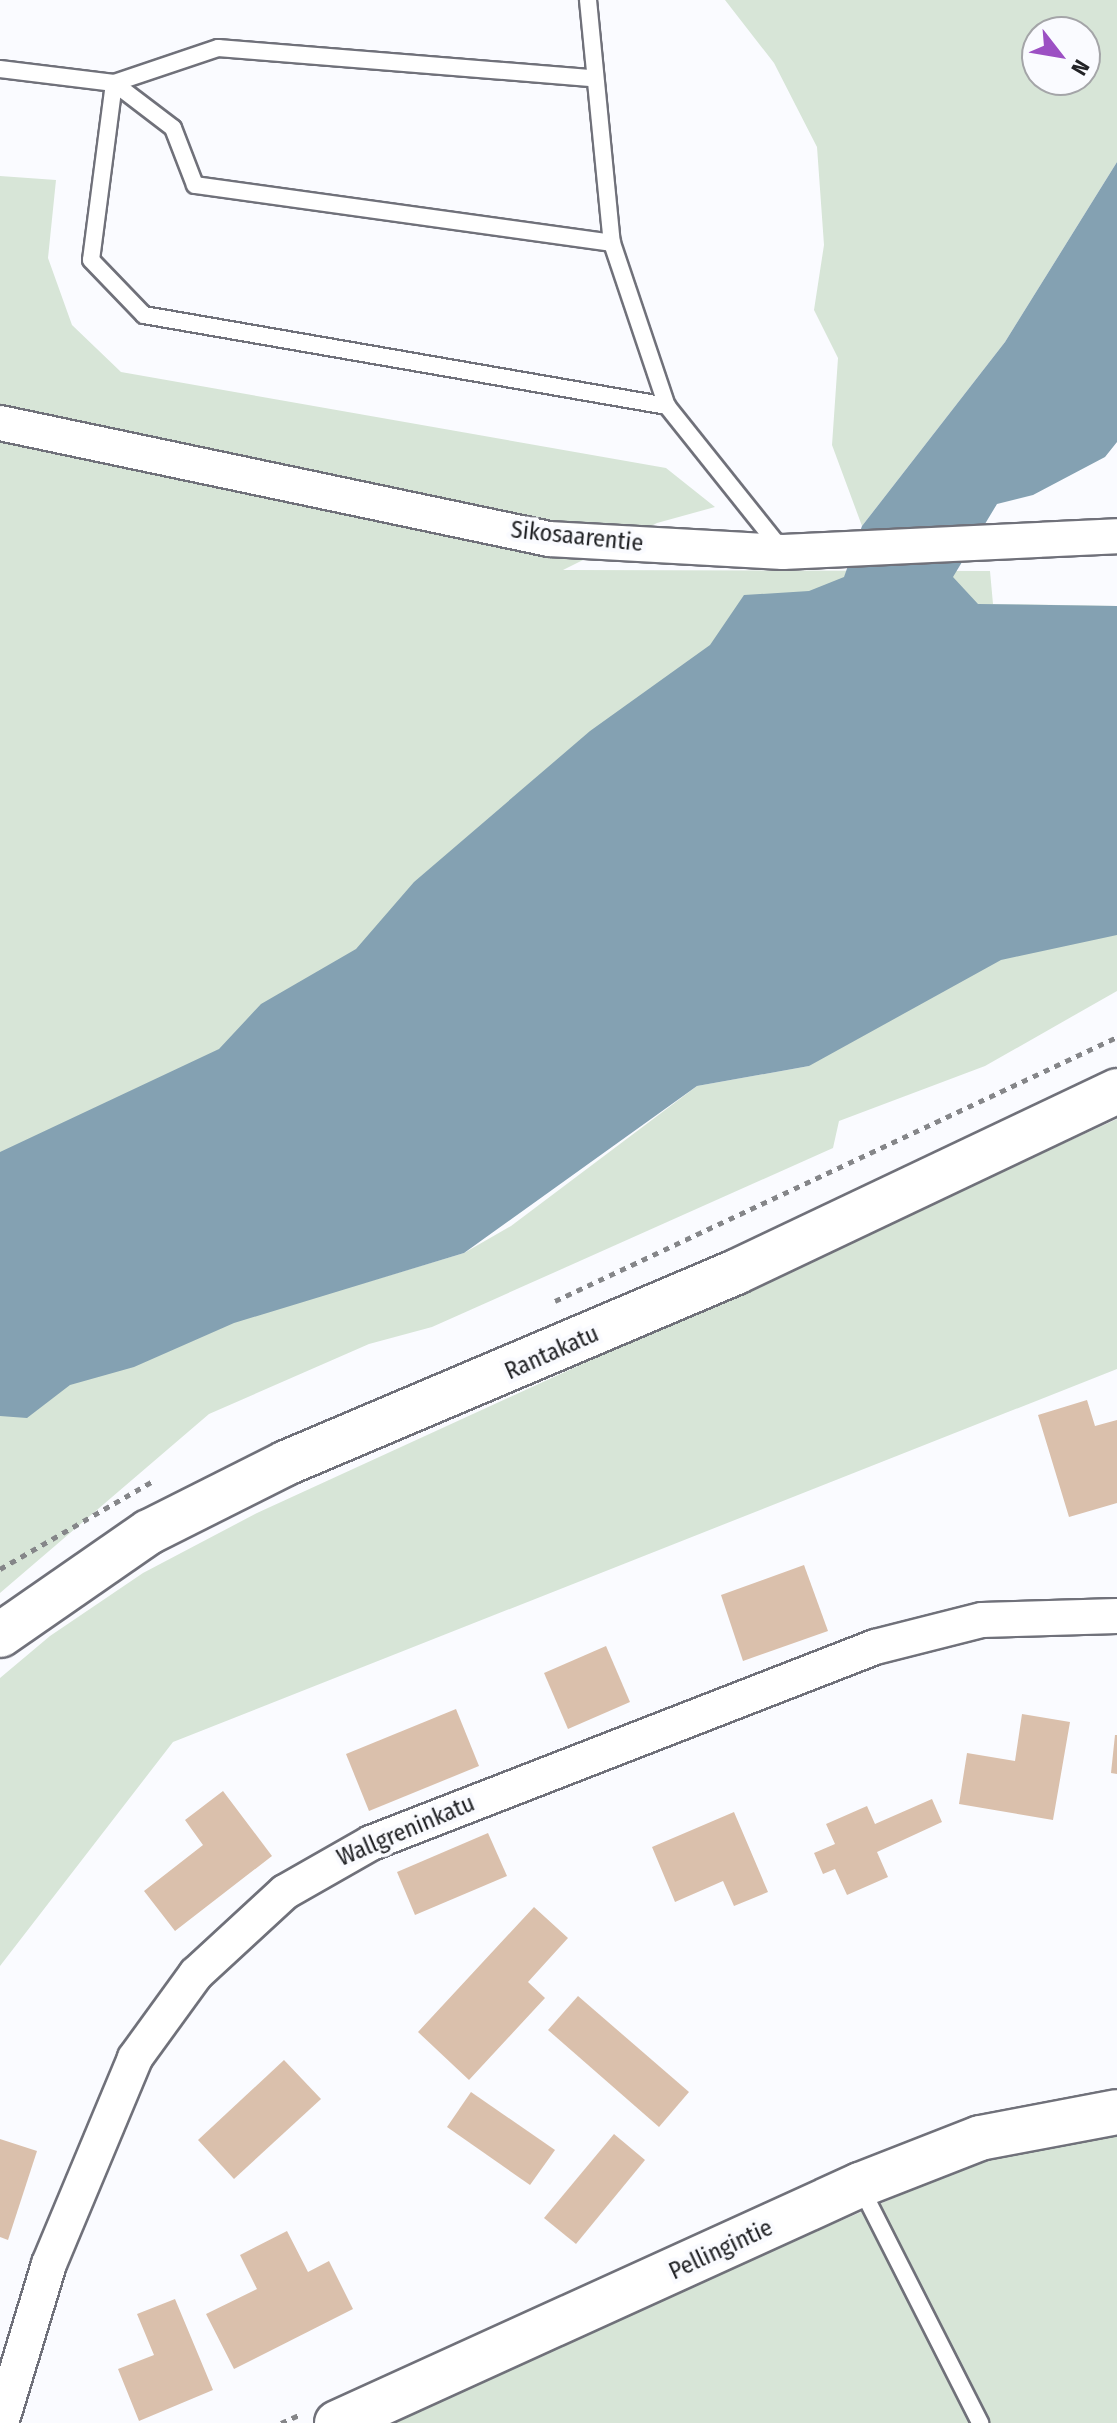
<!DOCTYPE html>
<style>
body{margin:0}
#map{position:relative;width:1117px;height:2423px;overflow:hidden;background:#fafbff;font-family:"Fira Sans Condensed",sans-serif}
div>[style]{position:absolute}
.green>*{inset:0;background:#d7e5d7}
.water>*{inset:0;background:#84a1b2}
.building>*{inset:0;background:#dac0ac}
.path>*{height:5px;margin-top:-2.5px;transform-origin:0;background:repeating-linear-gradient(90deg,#858689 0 6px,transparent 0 12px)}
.roads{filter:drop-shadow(2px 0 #70717a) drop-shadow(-2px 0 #70717a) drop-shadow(0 2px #70717a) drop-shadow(0 -2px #70717a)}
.lane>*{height:16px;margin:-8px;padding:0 8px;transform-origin:8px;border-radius:8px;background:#fff}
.street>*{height:34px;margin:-17px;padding:0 17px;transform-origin:17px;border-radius:17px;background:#fff}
.secondary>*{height:44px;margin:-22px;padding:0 22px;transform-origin:22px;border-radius:22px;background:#fff}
span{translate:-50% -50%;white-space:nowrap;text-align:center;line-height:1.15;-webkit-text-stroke:8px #fafbff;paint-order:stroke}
.street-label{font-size:24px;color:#222326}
.north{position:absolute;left:1021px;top:16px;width:80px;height:80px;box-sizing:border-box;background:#fafbff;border:2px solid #a4a5a8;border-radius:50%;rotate:121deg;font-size:22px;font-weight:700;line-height:32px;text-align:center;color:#222326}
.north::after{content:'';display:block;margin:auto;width:28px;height:36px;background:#9c50c3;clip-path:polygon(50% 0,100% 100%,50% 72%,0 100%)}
</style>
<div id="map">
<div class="green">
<div style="clip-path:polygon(evenodd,725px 0,1117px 0,1117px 162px,1005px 342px,862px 526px,832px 445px,838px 358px,814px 310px,824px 245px,817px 147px,774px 63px,725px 0,1037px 32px,1085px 32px,1085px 80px,1037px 80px,1037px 32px)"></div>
<div style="clip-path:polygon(0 176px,56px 180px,48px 258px,72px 325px,121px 372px,666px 468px,715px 507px,657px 523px,563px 570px,990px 571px,993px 604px,1117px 606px,364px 1283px,464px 1253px,511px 1226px,697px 1086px,809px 1066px,880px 1001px,1117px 920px,1117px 991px,985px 1066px,839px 1121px,833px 1148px,432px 1327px,369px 1344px,209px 1414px,0 1593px)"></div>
<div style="clip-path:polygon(1117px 1119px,1117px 1369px,173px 1742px,0 1966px,0 1678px,50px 1636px,143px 1573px,257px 1513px)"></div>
<div style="clip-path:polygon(1117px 2131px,1117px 2423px,375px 2423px,981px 2160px)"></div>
</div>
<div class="water">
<div style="clip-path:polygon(1117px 162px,1117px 442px,1105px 457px,1033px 495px,997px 504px,953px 577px,978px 604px,1117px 606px,1117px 935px,1001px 960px,809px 1066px,697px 1086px,464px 1253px,234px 1323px,134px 1367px,70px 1385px,27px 1418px,0 1416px,0 1152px,219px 1049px,261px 1004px,356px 949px,414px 882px,590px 731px,710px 645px,744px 595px,809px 591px,844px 577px,862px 526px,1005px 342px)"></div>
</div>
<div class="building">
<div style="clip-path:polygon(1087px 1400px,1095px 1426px,1117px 1420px,1117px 1503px,1069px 1517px,1038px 1415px)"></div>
<div style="clip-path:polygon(804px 1565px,828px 1631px,743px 1661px,721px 1595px)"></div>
<div style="clip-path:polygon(606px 1646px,630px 1702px,568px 1729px,544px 1673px)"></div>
<div style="clip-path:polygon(456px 1709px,479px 1766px,369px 1811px,346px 1754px)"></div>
<div style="clip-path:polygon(1022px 1714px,1070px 1722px,1053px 1820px,959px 1804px,967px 1753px,1015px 1761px)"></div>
<div style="clip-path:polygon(1115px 1735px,1117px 1735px,1117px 1774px,1111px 1773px)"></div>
<div style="clip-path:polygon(223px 1791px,272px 1856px,175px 1931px,144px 1891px,203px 1845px,185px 1820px)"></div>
<div style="clip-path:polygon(932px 1799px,942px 1822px,877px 1852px,888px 1877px,847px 1895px,835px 1869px,823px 1874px,814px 1853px,835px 1844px,826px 1824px,867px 1806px,875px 1824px)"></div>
<div style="clip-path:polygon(734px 1812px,768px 1892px,734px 1906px,723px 1881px,675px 1902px,652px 1847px)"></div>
<div style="clip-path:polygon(488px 1833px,507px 1876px,415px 1915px,397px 1872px)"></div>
<div style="clip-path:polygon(534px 1907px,568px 1938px,528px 1982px,545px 1998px,469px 2080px,418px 2032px)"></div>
<div style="clip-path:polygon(578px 1996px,689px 2092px,659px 2127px,548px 2030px)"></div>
<div style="clip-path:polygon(284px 2060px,321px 2099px,234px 2179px,198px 2140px)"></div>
<div style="clip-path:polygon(471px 2092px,555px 2150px,530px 2185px,447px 2127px)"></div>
<div style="clip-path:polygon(614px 2134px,645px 2160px,576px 2244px,544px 2218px)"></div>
<div style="clip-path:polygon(0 2139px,37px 2151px,8px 2240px,0 2237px)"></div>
<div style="clip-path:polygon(287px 2231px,308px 2272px,329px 2261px,353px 2309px,234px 2369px,206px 2314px,257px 2289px,240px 2255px)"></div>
<div style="clip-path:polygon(175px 2299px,213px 2390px,139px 2421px,118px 2369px,154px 2355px,137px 2314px)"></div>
</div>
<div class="path">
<div style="left:555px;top:1301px;width:621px;rotate:-25.16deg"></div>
<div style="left:0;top:1569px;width:179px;rotate:-29.9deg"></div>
<div style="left:281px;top:2423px;width:20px;rotate:-24deg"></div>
</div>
<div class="roads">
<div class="lane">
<div style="left:588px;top:0;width:244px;rotate:84.4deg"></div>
<div style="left:612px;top:243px;width:172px;rotate:71.4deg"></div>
<div style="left:667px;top:406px;width:184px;rotate:51.4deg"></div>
<div style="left:0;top:69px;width:115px;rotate:7deg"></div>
<div style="left:114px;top:83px;width:110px;rotate:-18.6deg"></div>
<div style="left:218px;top:48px;width:376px;rotate:4.6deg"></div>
<div style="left:114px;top:83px;width:178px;rotate:97.4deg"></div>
<div style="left:91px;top:260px;width:76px;rotate:46.1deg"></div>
<div style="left:144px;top:315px;width:531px;rotate:9.87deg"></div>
<div style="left:114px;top:83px;width:74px;rotate:37.3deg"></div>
<div style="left:173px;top:128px;width:61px;rotate:68.9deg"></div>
<div style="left:195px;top:185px;width:421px;rotate:7.9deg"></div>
<div style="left:860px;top:2186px;width:266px;rotate:63.1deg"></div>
</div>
<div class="street">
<div style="left:0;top:423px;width:561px;rotate:11.93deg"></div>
<div style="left:549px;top:539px;width:234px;rotate:3.2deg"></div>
<div style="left:783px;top:552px;width:334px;rotate:-2.7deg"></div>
<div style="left:1px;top:2423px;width:166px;rotate:-73.2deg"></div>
<div style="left:49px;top:2264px;width:223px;rotate:-67.3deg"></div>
<div style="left:135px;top:2058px;width:104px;rotate:-54deg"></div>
<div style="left:196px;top:1974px;width:121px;rotate:-42.7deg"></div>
<div style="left:285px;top:1892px;width:99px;rotate:-29.7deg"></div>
<div style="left:371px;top:1843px;width:541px;rotate:-21.25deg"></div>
<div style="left:875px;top:1647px;width:110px;rotate:-14.2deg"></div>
<div style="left:982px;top:1620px;width:135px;rotate:-1.7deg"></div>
</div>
<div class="secondary">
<div style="left:0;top:1635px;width:181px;rotate:-34.7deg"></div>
<div style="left:149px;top:1532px;width:153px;rotate:-26.7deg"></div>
<div style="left:286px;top:1463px;width:489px;rotate:-23deg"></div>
<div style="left:736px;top:1272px;width:422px;rotate:-25.4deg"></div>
<div style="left:337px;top:2423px;width:575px;rotate:-24.47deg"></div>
<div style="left:860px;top:2185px;width:129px;rotate:-21.4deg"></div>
<div style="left:980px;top:2138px;width:139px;rotate:-10.7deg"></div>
</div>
</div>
<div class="street-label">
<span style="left:577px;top:537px;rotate:6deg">Sikosaarentie</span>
<span style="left:552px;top:1353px;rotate:-24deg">Rantakatu</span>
<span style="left:406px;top:1831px;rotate:-23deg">Wallgreninkatu</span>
<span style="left:721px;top:2250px;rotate:-25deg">Pellingintie</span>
</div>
<div class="north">N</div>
</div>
